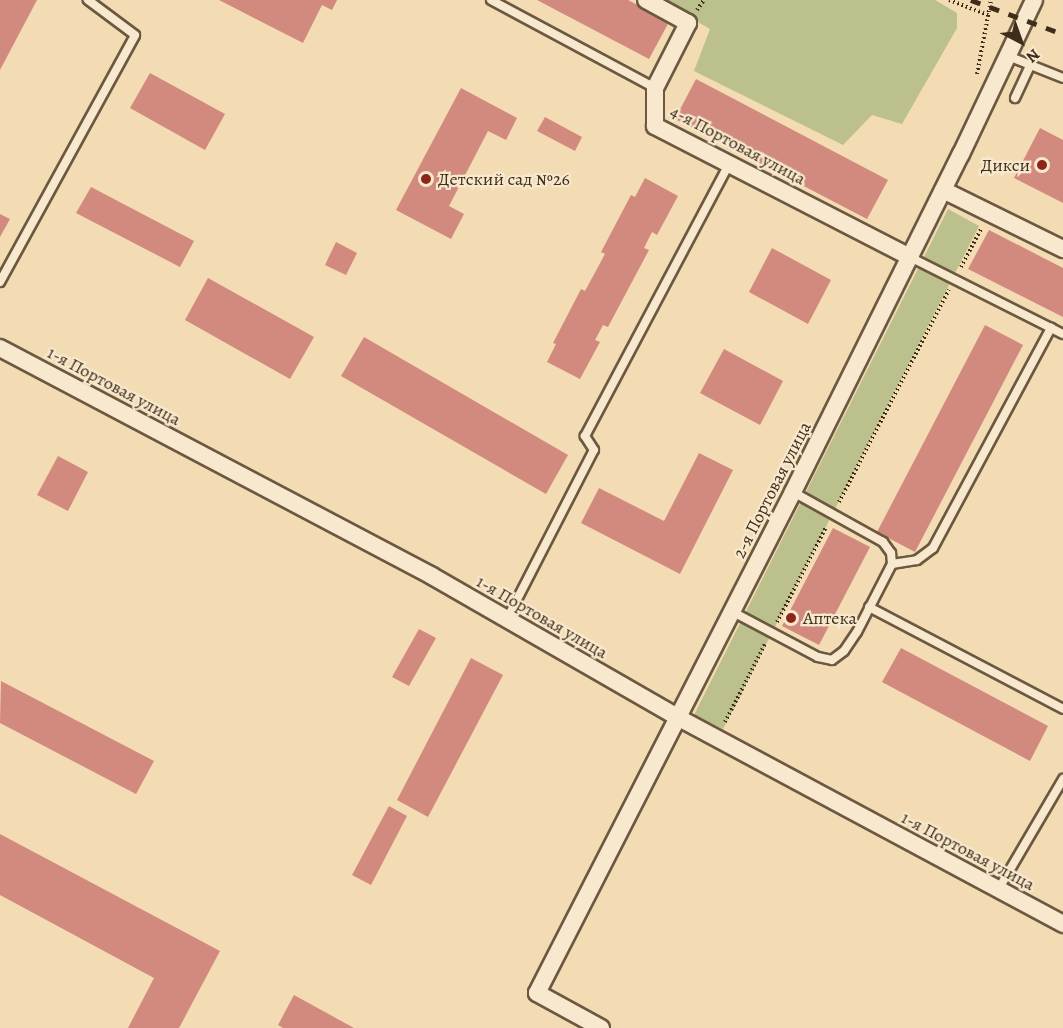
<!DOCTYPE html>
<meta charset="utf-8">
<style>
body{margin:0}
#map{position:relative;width:1063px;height:1028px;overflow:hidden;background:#f3dbb3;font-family:Alegreya,serif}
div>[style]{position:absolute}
.green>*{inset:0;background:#bbc08c}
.building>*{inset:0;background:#d28a7e}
.path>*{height:4px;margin-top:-2px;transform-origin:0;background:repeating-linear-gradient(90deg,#3e2d19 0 1.5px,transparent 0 4.5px)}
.roads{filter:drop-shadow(2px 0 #6b5840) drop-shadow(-2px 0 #6b5840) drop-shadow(0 2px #6b5840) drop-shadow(0 -2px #6b5840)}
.lane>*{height:8px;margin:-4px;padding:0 4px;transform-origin:4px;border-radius:4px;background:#f7e8ce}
.street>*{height:16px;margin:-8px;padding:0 8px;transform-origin:8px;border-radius:8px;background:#f7e8ce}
.rail>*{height:4.5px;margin-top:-2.25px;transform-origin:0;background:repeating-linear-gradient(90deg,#3e2d19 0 10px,transparent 0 20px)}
.dots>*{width:16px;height:16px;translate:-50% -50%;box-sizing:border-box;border:3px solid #f7e8ce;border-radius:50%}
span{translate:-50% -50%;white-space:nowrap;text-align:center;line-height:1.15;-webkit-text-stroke:4.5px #f7e8ce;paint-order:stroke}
.street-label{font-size:18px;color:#3e2d19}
.poi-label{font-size:18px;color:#3e2d19}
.right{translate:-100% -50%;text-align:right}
.left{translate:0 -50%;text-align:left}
.north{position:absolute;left:991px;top:12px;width:60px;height:60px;-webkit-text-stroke:4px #f7e8ce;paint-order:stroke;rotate:139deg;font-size:16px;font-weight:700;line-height:24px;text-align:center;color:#3e2d19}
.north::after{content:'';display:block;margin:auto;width:21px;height:27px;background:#3e2d19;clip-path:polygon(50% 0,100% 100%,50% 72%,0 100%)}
</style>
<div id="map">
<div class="green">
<div style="clip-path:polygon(660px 0,935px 0,957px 13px,957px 28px,902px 124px,872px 115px,843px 145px,694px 71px,710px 29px)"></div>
<div style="clip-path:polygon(948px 209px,979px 226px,723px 729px,694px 715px)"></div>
</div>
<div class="building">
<div style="clip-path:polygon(0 0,37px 0,0 70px)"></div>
<div style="clip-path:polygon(219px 0,337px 0,332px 10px,322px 5px,303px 43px)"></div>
<div style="clip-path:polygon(537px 0,628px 0,669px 22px,649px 59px)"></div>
<div style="clip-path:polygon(150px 73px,225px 114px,205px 150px,130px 108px)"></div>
<div style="clip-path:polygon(696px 79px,888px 180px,867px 219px,675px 119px)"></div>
<div style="clip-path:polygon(461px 88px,517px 118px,506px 140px,488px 131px,449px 206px,464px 214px,451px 239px,396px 210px)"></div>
<div style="clip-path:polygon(545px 117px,582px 137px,575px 151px,537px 131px)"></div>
<div style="clip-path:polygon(1040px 128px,1063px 140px,1063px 203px,1014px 178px)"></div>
<div style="clip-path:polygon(645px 178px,678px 196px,657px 235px,652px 232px,644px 248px,649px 250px,608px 327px,603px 325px,595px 340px,600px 342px,580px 379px,547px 362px,556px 344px,553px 343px,581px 289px,585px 291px,605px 254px,601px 252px,631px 195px,635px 197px)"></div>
<div style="clip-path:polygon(91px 187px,194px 241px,180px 267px,76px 213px)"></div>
<div style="clip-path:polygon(0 214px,10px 219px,0 237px)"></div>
<div style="clip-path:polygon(989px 230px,1063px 268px,1063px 317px,968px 269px)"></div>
<div style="clip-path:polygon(336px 242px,357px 253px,346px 275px,325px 265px)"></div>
<div style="clip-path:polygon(772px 248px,831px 280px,808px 324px,749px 292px)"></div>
<div style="clip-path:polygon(208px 278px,314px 337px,290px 379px,185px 320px)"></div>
<div style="clip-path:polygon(985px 325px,1023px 345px,915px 552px,877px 532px)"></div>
<div style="clip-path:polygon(364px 337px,568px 455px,546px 494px,341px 376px)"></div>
<div style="clip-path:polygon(724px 349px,783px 381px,760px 425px,700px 393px)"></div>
<div style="clip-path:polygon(699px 453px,733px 470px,680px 574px,581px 523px,599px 488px,664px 521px)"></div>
<div style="clip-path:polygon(58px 456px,88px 472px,68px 511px,37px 495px)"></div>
<div style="clip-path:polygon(833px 528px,870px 547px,819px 645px,782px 626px)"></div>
<div style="clip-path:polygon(419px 629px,436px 638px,409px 686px,392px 677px)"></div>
<div style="clip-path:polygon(901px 648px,1048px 726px,1030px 761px,882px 682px)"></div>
<div style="clip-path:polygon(471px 658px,503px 675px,428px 817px,397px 800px)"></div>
<div style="clip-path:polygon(1px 681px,154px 761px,136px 794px,0 723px)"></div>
<div style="clip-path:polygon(389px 806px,407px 816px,371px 885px,352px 875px)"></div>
<div style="clip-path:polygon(0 834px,220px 951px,179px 1028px,128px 1028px,154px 978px,0 895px)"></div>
<div style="clip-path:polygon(294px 995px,354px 1028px,283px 1028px,278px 1025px)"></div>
</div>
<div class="path">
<div style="left:949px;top:0;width:42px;rotate:21deg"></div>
<div style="left:697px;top:10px;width:12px;rotate:-55deg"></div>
<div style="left:977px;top:74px;width:75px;rotate:-79.3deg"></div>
<div style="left:961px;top:267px;width:43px;rotate:-62.2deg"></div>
<div style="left:839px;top:502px;width:239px;rotate:-62.6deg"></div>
<div style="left:777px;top:622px;width:107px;rotate:-62.7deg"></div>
<div style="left:725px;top:722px;width:88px;rotate:-62.9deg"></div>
</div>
<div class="roads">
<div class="lane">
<div style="left:491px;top:0;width:186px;rotate:28.2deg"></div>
<div style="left:1008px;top:56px;width:59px;rotate:21.8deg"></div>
<div style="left:1015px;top:98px;width:38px;rotate:-65deg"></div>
<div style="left:0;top:282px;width:281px;rotate:-61.3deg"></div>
<div style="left:135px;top:35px;width:59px;rotate:-143.3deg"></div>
<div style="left:1051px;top:328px;width:13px;rotate:27deg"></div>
<div style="left:892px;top:564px;width:25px;rotate:-9deg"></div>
<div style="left:917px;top:560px;width:20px;rotate:-37deg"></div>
<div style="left:933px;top:548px;width:250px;rotate:-61.8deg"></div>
<div style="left:1051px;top:328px;width:158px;rotate:-153.3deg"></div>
<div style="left:869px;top:607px;width:219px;rotate:27.7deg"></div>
<div style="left:733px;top:612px;width:96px;rotate:27.9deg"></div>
<div style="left:818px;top:657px;width:14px;rotate:12deg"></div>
<div style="left:832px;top:660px;width:15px;rotate:-37deg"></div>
<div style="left:844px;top:651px;width:23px;rotate:-56deg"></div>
<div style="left:857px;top:632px;width:76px;rotate:-62.8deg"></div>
<div style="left:892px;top:564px;width:11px;rotate:-95deg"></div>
<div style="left:891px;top:553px;width:14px;rotate:-126deg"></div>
<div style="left:883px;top:542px;width:103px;rotate:-150.9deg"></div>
<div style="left:507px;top:619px;width:190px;rotate:-62.8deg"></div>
<div style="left:594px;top:450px;width:17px;rotate:-123deg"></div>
<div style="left:585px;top:436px;width:308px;rotate:-62.1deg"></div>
<div style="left:998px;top:890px;width:129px;rotate:-59.6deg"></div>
</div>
<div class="street">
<div style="left:646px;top:0;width:48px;rotate:28.7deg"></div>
<div style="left:688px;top:23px;width:73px;rotate:116.9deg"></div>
<div style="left:655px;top:88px;width:38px;rotate:90deg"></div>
<div style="left:655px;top:126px;width:287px;rotate:27.2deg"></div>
<div style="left:943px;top:190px;width:134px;rotate:26.2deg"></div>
<div style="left:0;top:348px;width:488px;rotate:27.8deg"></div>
<div style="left:432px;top:576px;width:285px;rotate:29.9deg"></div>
<div style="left:679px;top:718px;width:436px;rotate:28.2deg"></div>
<div style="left:601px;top:1028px;width:73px;rotate:-151.3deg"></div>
<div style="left:537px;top:993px;width:563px;rotate:-62.93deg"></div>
<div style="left:793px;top:492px;width:377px;rotate:-63.6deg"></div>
<div style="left:961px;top:154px;width:170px;rotate:-64.6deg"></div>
</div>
</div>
<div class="rail">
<div style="left:971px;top:0;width:98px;rotate:20.3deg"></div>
</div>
<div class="dots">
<div style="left:1042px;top:165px;background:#8f2418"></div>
<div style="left:426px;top:179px;background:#8f2418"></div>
<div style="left:791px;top:618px;background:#8f2418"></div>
</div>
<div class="street-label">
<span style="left:738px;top:145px;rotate:28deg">4-я Портовая улица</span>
<span style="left:114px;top:386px;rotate:28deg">1-я Портовая улица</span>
<span style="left:772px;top:490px;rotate:-63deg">2-я Портовая улица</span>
<span style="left:542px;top:617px;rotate:30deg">1-я Портовая улица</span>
<span style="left:968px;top:851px;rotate:28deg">1-я Портовая улица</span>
</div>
<div class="poi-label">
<span class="right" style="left:1030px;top:165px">Дикси</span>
<span class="left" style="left:438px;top:179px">Детский сад №26</span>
<span class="left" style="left:803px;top:618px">Аптека</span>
</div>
<div class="north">N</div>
</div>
